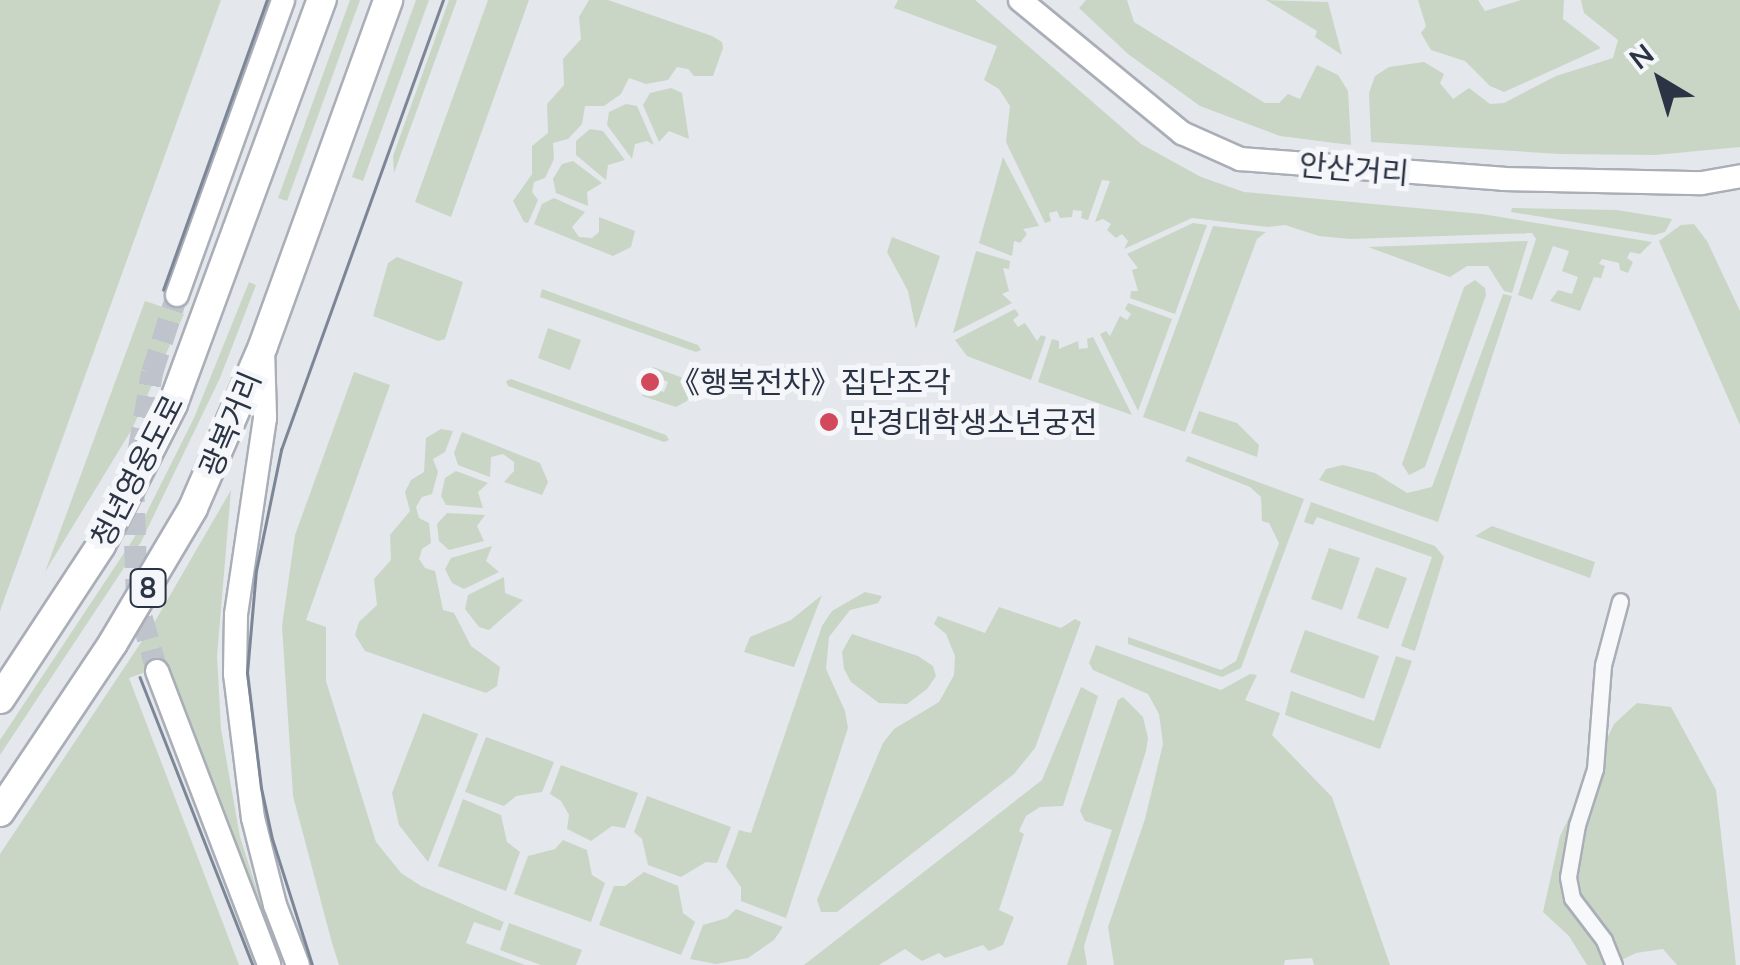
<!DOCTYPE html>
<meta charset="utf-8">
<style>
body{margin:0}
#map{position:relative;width:1740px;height:965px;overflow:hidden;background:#e4e7ec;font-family:Mulish,"Noto Sans KR",sans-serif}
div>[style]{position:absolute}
.green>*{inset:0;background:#c9d6c5}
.primary-tunnel>*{height:22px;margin-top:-11px;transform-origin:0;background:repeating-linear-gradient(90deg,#bfc3cb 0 22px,transparent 0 33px)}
.roads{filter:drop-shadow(2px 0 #a9aeb7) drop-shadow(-2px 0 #a9aeb7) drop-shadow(0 2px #a9aeb7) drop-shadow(0 -2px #a9aeb7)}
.street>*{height:15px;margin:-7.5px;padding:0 7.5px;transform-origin:7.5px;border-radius:7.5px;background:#f7f8fa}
.primary>*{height:22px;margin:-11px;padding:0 11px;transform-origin:11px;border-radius:11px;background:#fff}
.highway>*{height:28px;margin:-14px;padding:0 14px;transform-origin:14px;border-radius:14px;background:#fff}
.tram>*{height:2.5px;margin:-1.25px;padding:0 1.25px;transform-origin:1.25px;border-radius:1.25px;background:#7d8696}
.dots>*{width:28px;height:28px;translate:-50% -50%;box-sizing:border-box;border:5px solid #f4f6f9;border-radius:50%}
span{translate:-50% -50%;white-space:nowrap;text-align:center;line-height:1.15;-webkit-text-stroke:10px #f4f6f9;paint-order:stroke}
.shield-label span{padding:2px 8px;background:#f4f6f9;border:2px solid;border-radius:8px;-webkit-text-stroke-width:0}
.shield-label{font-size:28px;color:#2b3445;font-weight:700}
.street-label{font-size:30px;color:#2b3445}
.poi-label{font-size:30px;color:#2b3445}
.left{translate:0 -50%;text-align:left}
.north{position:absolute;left:1610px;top:30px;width:100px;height:100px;-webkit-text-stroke:8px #f4f6f9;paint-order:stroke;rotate:322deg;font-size:28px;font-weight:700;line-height:40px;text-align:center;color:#2b3445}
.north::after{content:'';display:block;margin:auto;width:35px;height:45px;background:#2b3445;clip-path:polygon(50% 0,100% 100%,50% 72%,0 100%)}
</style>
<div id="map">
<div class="green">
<div style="clip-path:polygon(0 0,221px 0,0 611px)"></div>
<div style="clip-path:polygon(350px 0,360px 0,287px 201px,278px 198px)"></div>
<div style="clip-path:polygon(416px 0,429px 0,363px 181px,352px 177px)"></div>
<div style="clip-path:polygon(449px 0,457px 0,394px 173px,393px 156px)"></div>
<div style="clip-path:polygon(488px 0,529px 0,451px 217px,415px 202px)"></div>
<div style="clip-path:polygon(589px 0,608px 0,712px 36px,722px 42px,723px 48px,713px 76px,694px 76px,688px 69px,677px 67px,668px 80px,646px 84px,629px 78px,621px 94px,604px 106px,585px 106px,582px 124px,568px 139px,553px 143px,554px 159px,545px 178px,534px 182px,532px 192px,538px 200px,528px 223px,524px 222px,513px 201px,532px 174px,532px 146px,548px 133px,547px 104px,564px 85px,563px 59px,581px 39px,579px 17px)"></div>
<div style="clip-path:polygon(898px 0,975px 0,1141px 144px,1201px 177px,1244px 192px,1482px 214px,1652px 242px,1640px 254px,1630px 252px,1627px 258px,1633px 262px,1628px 273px,1620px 270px,1619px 263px,1602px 259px,1599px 264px,1605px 266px,1601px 278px,1594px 277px,1580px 311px,1550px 301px,1558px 290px,1572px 294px,1578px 277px,1562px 271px,1569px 251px,1553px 246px,1532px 300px,1518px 295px,1536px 239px,1532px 233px,1350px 239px,1319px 236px,1285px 225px,1268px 227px,1192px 218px,1124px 249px,1128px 241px,1122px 234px,1116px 238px,1107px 230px,1111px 224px,1103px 219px,1095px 222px,1110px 181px,1102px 180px,1088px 220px,1081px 218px,1082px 211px,1073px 210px,1072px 217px,1060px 218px,1057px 211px,1049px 213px,1051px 221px,1045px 223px,1006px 142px,1010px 106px,999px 89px,984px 80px,997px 46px,894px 8px)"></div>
<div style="clip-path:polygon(1086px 0,1127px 0,1134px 22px,1265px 103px,1279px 103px,1288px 94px,1300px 99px,1317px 65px,1338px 75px,1348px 91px,1351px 145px,1280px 136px,1200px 106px,1128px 54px,1079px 8px)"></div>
<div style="clip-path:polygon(1266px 0,1328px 2px,1342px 55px,1315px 37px,1317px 31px)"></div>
<div style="clip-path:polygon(1418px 0,1478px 0,1485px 11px,1521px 0,1564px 0,1563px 19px,1601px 48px,1504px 92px,1490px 86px,1465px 61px,1431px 50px,1421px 33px,1426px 26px)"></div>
<div style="clip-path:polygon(1581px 0,1740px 0,1740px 147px,1655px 155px,1560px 154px,1371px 142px,1369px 93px,1375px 76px,1389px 67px,1424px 62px,1444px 74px,1440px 83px,1453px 99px,1469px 88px,1490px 104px,1504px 103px,1556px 76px,1613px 58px,1618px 40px,1584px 13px)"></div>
<div style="clip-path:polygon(671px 88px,682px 93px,689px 139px,669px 131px,659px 142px,643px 105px,650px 93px)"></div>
<div style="clip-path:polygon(626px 104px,637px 106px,654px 145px,647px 141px,635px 144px,632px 159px,607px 125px,609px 112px)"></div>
<div style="clip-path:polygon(590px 129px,603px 131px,625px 160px,608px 165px,606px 180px,576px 155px,576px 141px)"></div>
<div style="clip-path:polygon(1003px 157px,1039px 226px,1023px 229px,1027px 234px,1020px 243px,1014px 241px,1012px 256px,979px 243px)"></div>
<div style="clip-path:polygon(573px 161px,602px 183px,587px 192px,588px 206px,556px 193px,553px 179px,562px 164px)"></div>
<div style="clip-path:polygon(554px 198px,585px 212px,572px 227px,579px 237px,592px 238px,599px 232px,599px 217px,635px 231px,631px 247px,613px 256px,534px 224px,542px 204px)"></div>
<div style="clip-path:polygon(1512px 208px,1617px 210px,1672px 219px,1665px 232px,1654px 235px,1511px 212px)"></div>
<div style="clip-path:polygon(1193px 223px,1207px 225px,1175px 314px,1130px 298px,1131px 291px,1138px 291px,1132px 270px,1138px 268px,1127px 254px)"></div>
<div style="clip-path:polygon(1694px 224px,1707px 241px,1740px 311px,1740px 425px,1659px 241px,1681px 225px)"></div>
<div style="clip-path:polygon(1213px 226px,1266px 232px,1257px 239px,1185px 432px,1143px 417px)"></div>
<div style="clip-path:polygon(892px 237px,940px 256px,916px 329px,908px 291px,887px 252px)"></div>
<div style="clip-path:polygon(1528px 241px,1512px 293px,1504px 291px,1488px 266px,1467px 266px,1450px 277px,1368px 247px)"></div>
<div style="clip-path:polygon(976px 251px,1010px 261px,1009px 269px,1003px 268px,1009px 291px,1002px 294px,1012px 303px,953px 333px)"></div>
<div style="clip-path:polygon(397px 257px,463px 282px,445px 339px,438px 341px,373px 316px,388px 263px)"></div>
<div style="clip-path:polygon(1475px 280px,1485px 288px,1486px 295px,1425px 467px,1409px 475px,1402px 464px,1464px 287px)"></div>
<div style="clip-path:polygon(249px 282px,256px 285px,220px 378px,141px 542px,0 755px,0 740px,134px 538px,194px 418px)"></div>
<div style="clip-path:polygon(542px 289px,698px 345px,701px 350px,696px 352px,540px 297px)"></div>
<div style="clip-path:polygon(1503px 294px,1512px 296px,1438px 522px,1319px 480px,1326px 469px,1343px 465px,1375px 473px,1407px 493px,1432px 487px)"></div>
<div style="clip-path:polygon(145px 301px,184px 314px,132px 429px,45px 572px)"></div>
<div style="clip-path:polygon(1128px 303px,1172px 319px,1138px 411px,1100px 334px,1106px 331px,1110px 336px,1120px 316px,1127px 320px,1131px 314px,1125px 309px)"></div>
<div style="clip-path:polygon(1015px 309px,1019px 315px,1013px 320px,1018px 327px,1025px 323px,1037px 341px,1041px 335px,1046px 337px,1031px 380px,967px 356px,955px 340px)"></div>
<div style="clip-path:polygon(548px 328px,581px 340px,570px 370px,538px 358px)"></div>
<div style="clip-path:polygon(1093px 337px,1132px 415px,1038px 382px,1052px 339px,1059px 341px,1059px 349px,1078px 341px,1079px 349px,1088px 348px,1087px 339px)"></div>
<div style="clip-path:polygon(653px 367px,686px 379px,691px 390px,687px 401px,676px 407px,642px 396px,646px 386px,664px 392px,668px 382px,650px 374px)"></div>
<div style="clip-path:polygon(354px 372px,390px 385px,306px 620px,326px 627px,326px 681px,376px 842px,401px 873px,421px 886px,504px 922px,500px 931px,474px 922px,466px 943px,525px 965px,339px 965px,332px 943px,293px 796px,282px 626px,295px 535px)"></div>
<div style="clip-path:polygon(511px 379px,666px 435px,669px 440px,664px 442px,508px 386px,506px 381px)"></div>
<div style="clip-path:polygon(1199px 411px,1237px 423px,1259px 445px,1257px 457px,1191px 433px)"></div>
<div style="clip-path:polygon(441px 429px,453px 431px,445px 452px,433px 459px,438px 472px,432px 494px,422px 497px,416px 507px,419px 518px,429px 523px,431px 543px,422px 549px,419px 559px,425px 568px,435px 571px,443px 610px,454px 613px,471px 646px,500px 667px,497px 686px,486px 693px,365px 651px,355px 635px,359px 622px,377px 605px,374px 579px,391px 560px,390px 535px,410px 511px,405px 492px,411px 480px,424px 472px,426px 438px)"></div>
<div style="clip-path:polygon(462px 432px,540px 463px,548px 482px,542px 495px,504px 482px,514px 471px,514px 462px,503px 454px,491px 457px,490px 477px,458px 465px,454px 453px)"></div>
<div style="clip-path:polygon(1188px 456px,1304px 499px,1241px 668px,1222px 677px,1128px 644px,1128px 637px,1221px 670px,1236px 661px,1279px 543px,1269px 523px,1262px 521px,1261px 497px,1250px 487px,1185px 461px)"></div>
<div style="clip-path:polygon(456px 471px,488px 483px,478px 492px,483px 508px,446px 505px,441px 496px,445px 478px)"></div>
<div style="clip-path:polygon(231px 490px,217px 656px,221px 729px,240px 837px,281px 965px,165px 665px,129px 678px,239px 965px,0 965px,0 854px,154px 623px)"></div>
<div style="clip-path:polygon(1311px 502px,1435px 546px,1444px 557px,1415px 651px,1401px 646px,1432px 557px,1317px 517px,1313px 525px,1304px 522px)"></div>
<div style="clip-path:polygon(447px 513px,485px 515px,477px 526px,484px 541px,449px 550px,439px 541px,437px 524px)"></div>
<div style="clip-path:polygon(1492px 526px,1595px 562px,1590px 578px,1475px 536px)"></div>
<div style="clip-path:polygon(492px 546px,486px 561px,499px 572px,464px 589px,452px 583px,445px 569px,451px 558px)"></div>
<div style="clip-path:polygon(1329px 548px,1360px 558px,1342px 610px,1311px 599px)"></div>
<div style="clip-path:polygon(1376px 567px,1407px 578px,1388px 629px,1357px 618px)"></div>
<div style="clip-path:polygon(504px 577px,505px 593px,523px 600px,489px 630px,479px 627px,465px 609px,468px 595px)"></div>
<div style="clip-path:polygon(865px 592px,882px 596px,878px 603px,850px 610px,829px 637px,826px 669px,845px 711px,848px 728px,786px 918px,741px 901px,741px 887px,726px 866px,739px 830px,751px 833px,822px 626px,832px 611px)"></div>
<div style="clip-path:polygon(822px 595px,794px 667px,744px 652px,750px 637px,791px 620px)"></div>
<div style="clip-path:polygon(999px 607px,1061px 628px,1075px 619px,1081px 622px,1035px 748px,1014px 774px,837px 912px,821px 912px,817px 900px,883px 743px,894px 729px,939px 702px,954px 675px,955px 656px,946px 634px,934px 624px,938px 616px,985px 633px)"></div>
<div style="clip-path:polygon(1305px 630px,1379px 656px,1364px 699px,1290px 672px)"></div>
<div style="clip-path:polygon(852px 634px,918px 656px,933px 666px,936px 676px,927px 689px,907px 704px,879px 703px,851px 682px,844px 669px,842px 652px)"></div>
<div style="clip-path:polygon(1096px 645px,1221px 690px,1250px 674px,1257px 675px,1245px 700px,1280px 713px,1272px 735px,1332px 797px,1390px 965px,1314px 965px,1312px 958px,1285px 960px,1284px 965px,1114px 965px,1108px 927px,1145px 819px,1163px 744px,1159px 714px,1148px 694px,1093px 670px,1089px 663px)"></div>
<div style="clip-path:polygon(1396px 656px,1412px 661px,1380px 749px,1285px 715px,1291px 691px,1374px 721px)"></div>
<div style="clip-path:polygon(1081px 687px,1098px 696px,1063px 806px,1040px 807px,1026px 816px,1019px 831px,1024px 834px,999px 910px,1014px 917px,1003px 945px,989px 951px,983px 945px,945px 958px,939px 953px,922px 961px,905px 949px,879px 965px,804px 965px,1042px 780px)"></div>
<div style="clip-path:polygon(1123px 697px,1143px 717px,1148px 738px,1146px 751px,1084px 946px,1087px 965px,1067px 965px,1112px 830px,1085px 821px,1080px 811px,1118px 700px)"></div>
<div style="clip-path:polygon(1637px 703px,1671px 707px,1716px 790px,1736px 965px,1677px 965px,1663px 949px,1636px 953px,1611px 965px,1587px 965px,1569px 936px,1543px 912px,1560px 836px,1614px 724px)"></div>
<div style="clip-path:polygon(423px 713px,478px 734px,428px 862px,399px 825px,392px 793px)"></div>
<div style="clip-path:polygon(486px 737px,554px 762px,542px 792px,516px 796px,504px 806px,465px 792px)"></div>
<div style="clip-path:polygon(561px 765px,638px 793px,625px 828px,612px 826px,591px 841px,567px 829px,569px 815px,561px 801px,550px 794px)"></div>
<div style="clip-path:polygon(647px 796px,731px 827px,717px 863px,706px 862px,681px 877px,648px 865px,642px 839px,634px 832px)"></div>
<div style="clip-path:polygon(463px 799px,501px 815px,507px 842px,520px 852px,506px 891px,438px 866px)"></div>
<div style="clip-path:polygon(563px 840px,587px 850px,592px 875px,605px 883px,591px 922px,514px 894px,528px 856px,555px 849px)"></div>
<div style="clip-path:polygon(644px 872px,678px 886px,683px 913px,695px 922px,681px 955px,599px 925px,614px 886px,625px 886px)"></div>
<div style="clip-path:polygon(736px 909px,783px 927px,774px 940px,748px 958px,716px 964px,690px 959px,703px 925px,727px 918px)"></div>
<div style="clip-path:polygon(509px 923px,582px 950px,576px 965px,541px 965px,500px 950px)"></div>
</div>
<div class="primary-tunnel">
<div style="left:157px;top:671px;width:73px;rotate:-105.9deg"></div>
<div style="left:137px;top:601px;width:118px;rotate:-91.9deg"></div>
<div style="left:133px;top:483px;width:112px;rotate:-80.2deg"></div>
<div style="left:152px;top:373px;width:82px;rotate:-72.2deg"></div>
</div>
<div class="roads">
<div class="street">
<div style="left:1614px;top:965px;width:27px;rotate:-112deg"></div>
<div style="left:1604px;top:940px;width:53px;rotate:-127.3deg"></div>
<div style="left:1572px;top:898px;width:21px;rotate:-101deg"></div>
<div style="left:1568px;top:877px;width:53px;rotate:-80.2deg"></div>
<div style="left:1577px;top:825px;width:59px;rotate:-72.2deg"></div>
<div style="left:1595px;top:769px;width:104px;rotate:-85.6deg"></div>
<div style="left:1603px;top:665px;width:66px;rotate:-75.1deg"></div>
</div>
<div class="primary">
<div style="left:1020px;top:0;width:210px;rotate:39.4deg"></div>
<div style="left:1182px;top:133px;width:64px;rotate:24.1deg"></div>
<div style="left:1240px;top:159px;width:264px;rotate:4.3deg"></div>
<div style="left:1503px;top:179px;width:199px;rotate:1.2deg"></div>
<div style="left:1702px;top:183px;width:39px;rotate:-10deg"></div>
<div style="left:177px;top:295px;width:313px;rotate:-70.2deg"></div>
<div style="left:263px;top:349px;width:69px;rotate:88.3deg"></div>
<div style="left:265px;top:418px;width:199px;rotate:98.4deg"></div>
<div style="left:236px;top:615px;width:59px;rotate:91deg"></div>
<div style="left:235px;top:674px;width:145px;rotate:82.9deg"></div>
<div style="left:253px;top:818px;width:90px;rotate:75.8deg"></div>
<div style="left:275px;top:905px;width:64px;rotate:69deg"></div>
<div style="left:157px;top:671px;width:315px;rotate:69.1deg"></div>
</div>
<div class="highway">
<div style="left:0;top:699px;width:184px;rotate:-56.7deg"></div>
<div style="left:101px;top:545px;width:158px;rotate:-62.9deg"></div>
<div style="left:173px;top:404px;width:431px;rotate:-69.8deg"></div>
<div style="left:0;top:812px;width:203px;rotate:-56.2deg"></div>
<div style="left:113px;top:643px;width:157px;rotate:-59.3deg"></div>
<div style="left:193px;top:508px;width:176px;rotate:-66.6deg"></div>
<div style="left:263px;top:346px;width:368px;rotate:-70.1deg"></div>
</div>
</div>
<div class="tram">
<div style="left:163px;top:290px;width:308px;rotate:-70.3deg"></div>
<div style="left:140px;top:677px;width:309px;rotate:68.6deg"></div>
<div style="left:312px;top:965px;width:132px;rotate:-107.6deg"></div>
<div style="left:272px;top:839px;width:52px;rotate:-102.2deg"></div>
<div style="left:261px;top:788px;width:116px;rotate:-96.9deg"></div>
<div style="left:247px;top:673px;width:102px;rotate:-85deg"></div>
<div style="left:256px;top:571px;width:124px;rotate:-78.3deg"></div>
<div style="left:281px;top:450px;width:478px;rotate:-70.2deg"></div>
</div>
<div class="dots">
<div style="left:650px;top:382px;background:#d1495b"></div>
<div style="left:829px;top:422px;background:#d1495b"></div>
</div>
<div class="shield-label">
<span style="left:148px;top:588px">8</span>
</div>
<div class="street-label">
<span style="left:1354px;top:169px;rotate:5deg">안산거리</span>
<span style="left:230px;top:424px;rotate:-67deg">광복거리</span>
<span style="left:137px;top:471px;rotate:-63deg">청년영웅도로</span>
</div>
<div class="poi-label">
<span class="left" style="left:670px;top:382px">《행복전차》집단조각</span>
<span class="left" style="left:849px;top:422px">만경대학생소년궁전</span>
</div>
<div class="north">N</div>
</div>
